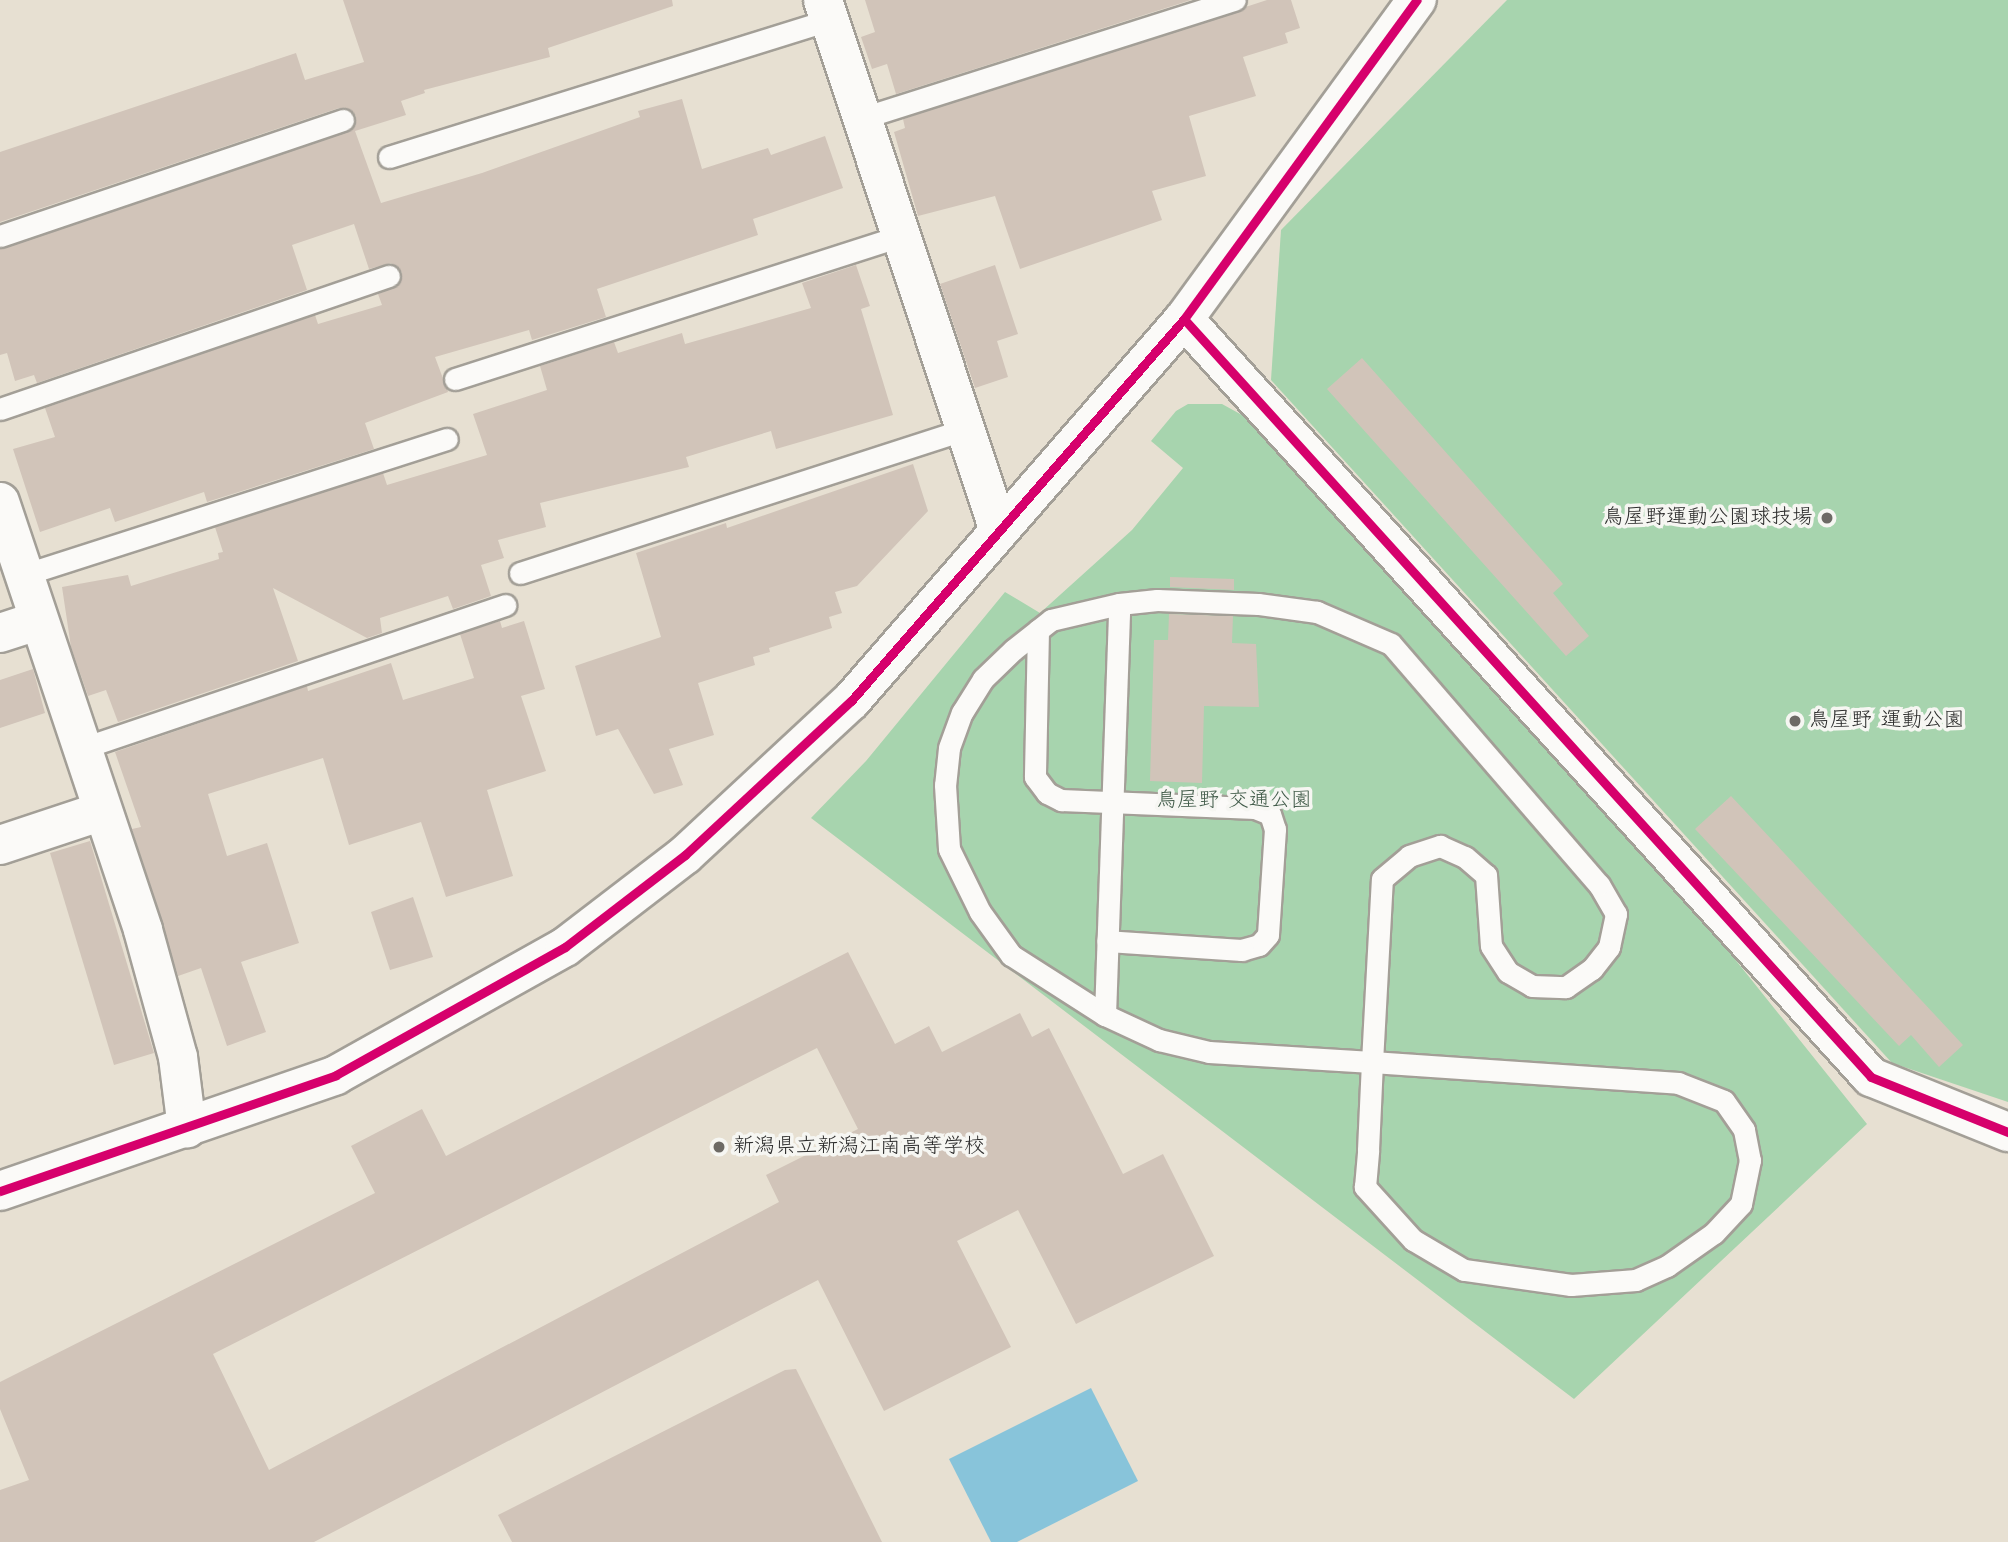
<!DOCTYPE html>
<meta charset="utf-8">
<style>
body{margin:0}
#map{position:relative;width:2008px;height:1542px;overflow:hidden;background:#e7e0d2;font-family:Kalam,"Klee One",sans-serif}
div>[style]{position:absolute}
.green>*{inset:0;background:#a7d4ae}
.water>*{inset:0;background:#88c4da}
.building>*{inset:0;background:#d1c4b9}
.roads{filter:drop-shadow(2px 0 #a39f97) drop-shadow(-2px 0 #a39f97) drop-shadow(0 2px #a39f97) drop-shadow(0 -2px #a39f97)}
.lane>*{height:21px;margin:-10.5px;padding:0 10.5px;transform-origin:10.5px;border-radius:10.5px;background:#fbfaf8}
.street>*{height:38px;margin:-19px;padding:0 19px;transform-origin:19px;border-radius:19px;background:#fbfaf8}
.secondary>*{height:38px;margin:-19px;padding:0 19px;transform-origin:19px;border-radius:19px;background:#fbfaf8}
.cycleway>*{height:9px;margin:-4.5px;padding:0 4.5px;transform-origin:4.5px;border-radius:4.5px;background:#d6006c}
.dots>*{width:19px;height:19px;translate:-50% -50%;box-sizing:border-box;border:4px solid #f6f6f2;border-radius:50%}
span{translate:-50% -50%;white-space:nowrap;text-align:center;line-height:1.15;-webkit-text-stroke:7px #f6f6f2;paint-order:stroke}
.poi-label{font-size:21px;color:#2b2b2b}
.right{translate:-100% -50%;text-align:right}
.left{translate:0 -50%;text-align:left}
.park-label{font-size:21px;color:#415b49}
</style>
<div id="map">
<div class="green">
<div style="clip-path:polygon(1507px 0,2008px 0,2008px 1102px,1892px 1063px,1271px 380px,1281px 230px)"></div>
<div style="clip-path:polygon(1188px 404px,1222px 404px,1262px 426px,1702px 918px,1867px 1124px,1574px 1399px,811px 818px,866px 761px,1005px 592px,1040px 613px,1132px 530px,1183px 468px,1151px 441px,1176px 411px)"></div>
</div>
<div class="water">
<div style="clip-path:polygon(1091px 1388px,1138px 1481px,1017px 1542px,991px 1542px,949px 1459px)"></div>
</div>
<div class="building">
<div style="clip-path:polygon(343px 0,672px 0,673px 6px,548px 48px,550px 57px,424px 90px,425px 93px,401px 101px,406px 115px,355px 131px,381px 203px,482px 173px,640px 117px,638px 111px,682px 99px,702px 169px,768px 148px,771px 155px,825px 136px,843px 188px,753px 219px,758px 235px,597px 289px,606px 317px,532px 340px,529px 330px,435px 357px,448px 392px,365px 423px,374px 449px,207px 502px,204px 492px,115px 522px,110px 508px,40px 532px,13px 449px,55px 437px,45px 408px,315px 315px,318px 324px,382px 305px,378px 294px,398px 285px,402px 272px,391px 263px,369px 269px,354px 224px,292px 245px,307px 290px,37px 383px,34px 375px,15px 381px,7px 353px,0 355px,0 249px,347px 132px,356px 116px,351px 110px,339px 108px,0 222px,0 152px,296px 53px,305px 80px,364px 62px)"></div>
<div style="clip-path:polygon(865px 0,1191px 0,896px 94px,887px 64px,872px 69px,861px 37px,875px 32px)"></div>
<div style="clip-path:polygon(1267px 0,1291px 0,1300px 28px,1285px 33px,1288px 43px,1243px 57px,1256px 96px,1189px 116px,1206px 176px,1152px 191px,1162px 220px,1020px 269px,995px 196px,918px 216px,894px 132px,905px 128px,903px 119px)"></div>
<div style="clip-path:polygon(856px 265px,870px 306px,861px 309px,893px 415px,776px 449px,771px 431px,686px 457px,689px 467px,540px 503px,546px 527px,498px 540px,504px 558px,481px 565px,491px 596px,453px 609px,448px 596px,380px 618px,382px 633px,367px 638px,273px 588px,298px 661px,118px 722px,106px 690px,88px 696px,71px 647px,62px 587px,128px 575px,131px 586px,219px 559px,218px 553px,223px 552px,215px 527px,383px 473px,387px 485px,487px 455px,473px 414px,547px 390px,540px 366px,614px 342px,618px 353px,682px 333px,685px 344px,811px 308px,802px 283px)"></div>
<div style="clip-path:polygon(995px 265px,1018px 334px,997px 341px,1008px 377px,975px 388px,940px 284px)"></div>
<div style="clip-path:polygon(1362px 358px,1563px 584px,1553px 593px,1589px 636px,1566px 656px,1327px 389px)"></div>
<div style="clip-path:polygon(913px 464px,928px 511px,857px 586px,835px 592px,842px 613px,829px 617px,832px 628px,769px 648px,770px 652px,753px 657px,755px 665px,698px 683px,714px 735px,669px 749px,683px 785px,654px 794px,618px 729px,596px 736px,575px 666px,661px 637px,636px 553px,726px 523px,727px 528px)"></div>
<div style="clip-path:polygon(1170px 577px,1234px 579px,1234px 590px,1170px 587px)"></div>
<div style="clip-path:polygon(1169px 614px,1233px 616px,1232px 643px,1256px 644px,1259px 707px,1204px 706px,1202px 783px,1150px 781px,1154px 640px,1168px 640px)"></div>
<div style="clip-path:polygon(500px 621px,502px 628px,524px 621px,545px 689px,521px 696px,546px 771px,487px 790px,513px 876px,446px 897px,421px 822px,349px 845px,323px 758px,208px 794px,227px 856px,267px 843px,299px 943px,241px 962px,266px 1032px,227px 1046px,201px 968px,178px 976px,132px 829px,141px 827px,115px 752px,307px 686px,308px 691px,391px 663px,403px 700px,474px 678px,460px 634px)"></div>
<div style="clip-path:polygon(33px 669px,45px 713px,0 728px,0 680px)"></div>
<div style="clip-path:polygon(1731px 796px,1963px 1045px,1939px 1067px,1911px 1035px,1899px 1046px,1695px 829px)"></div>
<div style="clip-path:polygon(90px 841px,154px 1053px,114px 1065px,50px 853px)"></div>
<div style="clip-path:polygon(413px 897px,433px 957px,390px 970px,371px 912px)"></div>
<div style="clip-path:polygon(evenodd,848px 952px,895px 1044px,929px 1026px,942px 1052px,1020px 1013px,1032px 1037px,1049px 1028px,1123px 1174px,1163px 1154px,1214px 1256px,1076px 1324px,1018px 1210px,957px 1241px,1011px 1347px,884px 1411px,818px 1280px,314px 1542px,0 1542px,0 1490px,29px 1480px,0 1409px,0 1382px,375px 1193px,351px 1146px,422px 1109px,446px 1156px,848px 952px,817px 1048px,858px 1129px,766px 1175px,779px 1202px,269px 1470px,213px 1354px,817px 1048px)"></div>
<div style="clip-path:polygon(796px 1369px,882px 1542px,512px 1542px,498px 1515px,785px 1370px)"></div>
</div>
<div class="roads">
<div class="lane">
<div style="left:862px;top:118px;width:391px;rotate:-17.6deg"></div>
<div style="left:389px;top:157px;width:461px;rotate:-17.3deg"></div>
<div style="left:0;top:236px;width:362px;rotate:-18.7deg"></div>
<div style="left:455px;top:379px;width:468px;rotate:-17.8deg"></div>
<div style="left:0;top:409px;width:411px;rotate:-18.9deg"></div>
<div style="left:520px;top:573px;width:468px;rotate:-17.9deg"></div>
<div style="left:23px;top:575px;width:445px;rotate:-17.8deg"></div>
<div style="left:1119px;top:604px;width:70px;rotate:166.8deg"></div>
<div style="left:1051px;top:620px;width:48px;rotate:141.7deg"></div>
<div style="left:1013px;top:650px;width:42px;rotate:136deg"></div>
<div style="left:983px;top:679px;width:39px;rotate:122deg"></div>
<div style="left:962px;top:712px;width:38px;rotate:110deg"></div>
<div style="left:949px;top:748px;width:37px;rotate:96deg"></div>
<div style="left:945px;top:785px;width:64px;rotate:86.4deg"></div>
<div style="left:949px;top:849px;width:70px;rotate:63.8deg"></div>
<div style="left:980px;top:912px;width:53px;rotate:54.2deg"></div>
<div style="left:1011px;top:955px;width:112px;rotate:32.6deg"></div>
<div style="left:1105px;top:1015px;width:60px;rotate:24.8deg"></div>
<div style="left:1159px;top:1040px;width:51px;rotate:13.5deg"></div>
<div style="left:1209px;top:1052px;width:163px;rotate:3.5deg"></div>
<div style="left:1372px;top:1062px;width:307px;rotate:3.9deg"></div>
<div style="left:1678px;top:1083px;width:49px;rotate:21.4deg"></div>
<div style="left:1724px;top:1101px;width:35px;rotate:55deg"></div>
<div style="left:1744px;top:1130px;width:31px;rotate:79deg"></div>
<div style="left:1750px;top:1160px;width:45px;rotate:101.6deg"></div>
<div style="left:1741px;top:1204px;width:40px;rotate:133deg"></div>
<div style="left:1714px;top:1233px;width:57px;rotate:144.9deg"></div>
<div style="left:1667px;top:1266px;width:34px;rotate:156deg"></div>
<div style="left:1636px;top:1280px;width:65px;rotate:175.6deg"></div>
<div style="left:1571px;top:1285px;width:108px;rotate:-172deg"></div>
<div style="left:1464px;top:1270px;width:59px;rotate:-149.5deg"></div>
<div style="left:1413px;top:1240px;width:72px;rotate:-132.2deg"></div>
<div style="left:1365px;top:1187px;width:37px;rotate:-85deg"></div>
<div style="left:1368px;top:1150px;width:88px;rotate:-87.4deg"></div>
<div style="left:1372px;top:1062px;width:183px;rotate:-86.9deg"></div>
<div style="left:1382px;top:879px;width:35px;rotate:-40deg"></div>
<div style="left:1409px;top:856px;width:33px;rotate:-18deg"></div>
<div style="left:1440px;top:846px;width:27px;rotate:24deg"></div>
<div style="left:1465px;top:857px;width:28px;rotate:41deg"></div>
<div style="left:1486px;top:875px;width:71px;rotate:86deg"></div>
<div style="left:1491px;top:946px;width:31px;rotate:57deg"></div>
<div style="left:1508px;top:972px;width:28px;rotate:30deg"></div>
<div style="left:1532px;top:986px;width:34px;rotate:2deg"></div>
<div style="left:1566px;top:987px;width:32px;rotate:-35deg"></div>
<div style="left:1592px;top:969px;width:28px;rotate:-52deg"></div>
<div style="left:1609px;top:947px;width:34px;rotate:-78deg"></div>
<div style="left:1616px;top:914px;width:34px;rotate:-120deg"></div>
<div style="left:1599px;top:885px;width:318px;rotate:-130.8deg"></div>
<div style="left:1391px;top:644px;width:81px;rotate:-156.6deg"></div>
<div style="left:1317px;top:612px;width:60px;rotate:-172.3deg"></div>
<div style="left:1258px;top:604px;width:101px;rotate:-177.7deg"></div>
<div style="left:1157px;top:600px;width:38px;rotate:174deg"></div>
<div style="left:1038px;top:630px;width:147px;rotate:91.2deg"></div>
<div style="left:1035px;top:777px;width:20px;rotate:53deg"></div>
<div style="left:1047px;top:793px;width:16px;rotate:27deg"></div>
<div style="left:1061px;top:800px;width:194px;rotate:2.4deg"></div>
<div style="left:1255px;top:808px;width:16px;rotate:22deg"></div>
<div style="left:1270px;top:814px;width:16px;rotate:72deg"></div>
<div style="left:1275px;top:829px;width:106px;rotate:93.8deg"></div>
<div style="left:1268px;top:935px;width:13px;rotate:132deg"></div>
<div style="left:1259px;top:945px;width:18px;rotate:164deg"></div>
<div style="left:1242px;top:950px;width:135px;rotate:-176.2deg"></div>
<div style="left:80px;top:749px;width:449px;rotate:-18.7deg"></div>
<div style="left:1105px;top:1015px;width:411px;rotate:-88deg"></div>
</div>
<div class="street">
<div style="left:823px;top:0;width:559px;rotate:71.66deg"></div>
<div style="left:1184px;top:319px;width:1023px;rotate:47.81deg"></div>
<div style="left:1871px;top:1077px;width:148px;rotate:21.9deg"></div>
<div style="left:0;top:502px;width:451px;rotate:71.5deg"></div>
<div style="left:143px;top:930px;width:132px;rotate:74.6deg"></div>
<div style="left:178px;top:1057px;width:72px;rotate:82.8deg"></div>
<div style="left:0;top:633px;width:40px;rotate:-18deg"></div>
<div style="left:0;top:845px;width:108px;rotate:-18.4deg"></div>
</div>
<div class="secondary">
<div style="left:0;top:1191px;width:355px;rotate:-19deg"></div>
<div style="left:336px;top:1075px;width:262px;rotate:-29.2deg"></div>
<div style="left:565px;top:947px;width:151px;rotate:-37.5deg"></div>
<div style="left:685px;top:855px;width:226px;rotate:-42.9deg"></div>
<div style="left:851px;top:701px;width:507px;rotate:-48.92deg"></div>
<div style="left:1184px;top:319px;width:395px;rotate:-53.9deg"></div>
</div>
</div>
<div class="cycleway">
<div style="left:1184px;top:319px;width:1023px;rotate:47.81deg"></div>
<div style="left:1871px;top:1077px;width:148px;rotate:21.9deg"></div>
<div style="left:0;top:1191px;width:355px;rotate:-19deg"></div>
<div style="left:336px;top:1075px;width:262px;rotate:-29.2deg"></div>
<div style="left:565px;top:947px;width:151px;rotate:-37.5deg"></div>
<div style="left:685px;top:855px;width:226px;rotate:-42.9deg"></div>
<div style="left:851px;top:701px;width:507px;rotate:-48.92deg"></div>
<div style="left:1184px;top:319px;width:395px;rotate:-53.9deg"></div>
</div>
<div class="dots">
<div style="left:1827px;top:518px;background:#6d6a65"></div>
<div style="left:1795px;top:721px;background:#6d6a65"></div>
<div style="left:719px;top:1147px;background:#6d6a65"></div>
</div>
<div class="poi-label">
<span class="right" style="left:1813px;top:518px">鳥屋野運動公園球技場</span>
<span class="left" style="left:1809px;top:721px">鳥屋野 運動公園</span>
<span class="left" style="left:733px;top:1147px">新潟県立新潟江南高等学校</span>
</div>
<div class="park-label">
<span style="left:1234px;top:801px">鳥屋野 交通公園</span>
</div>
</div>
